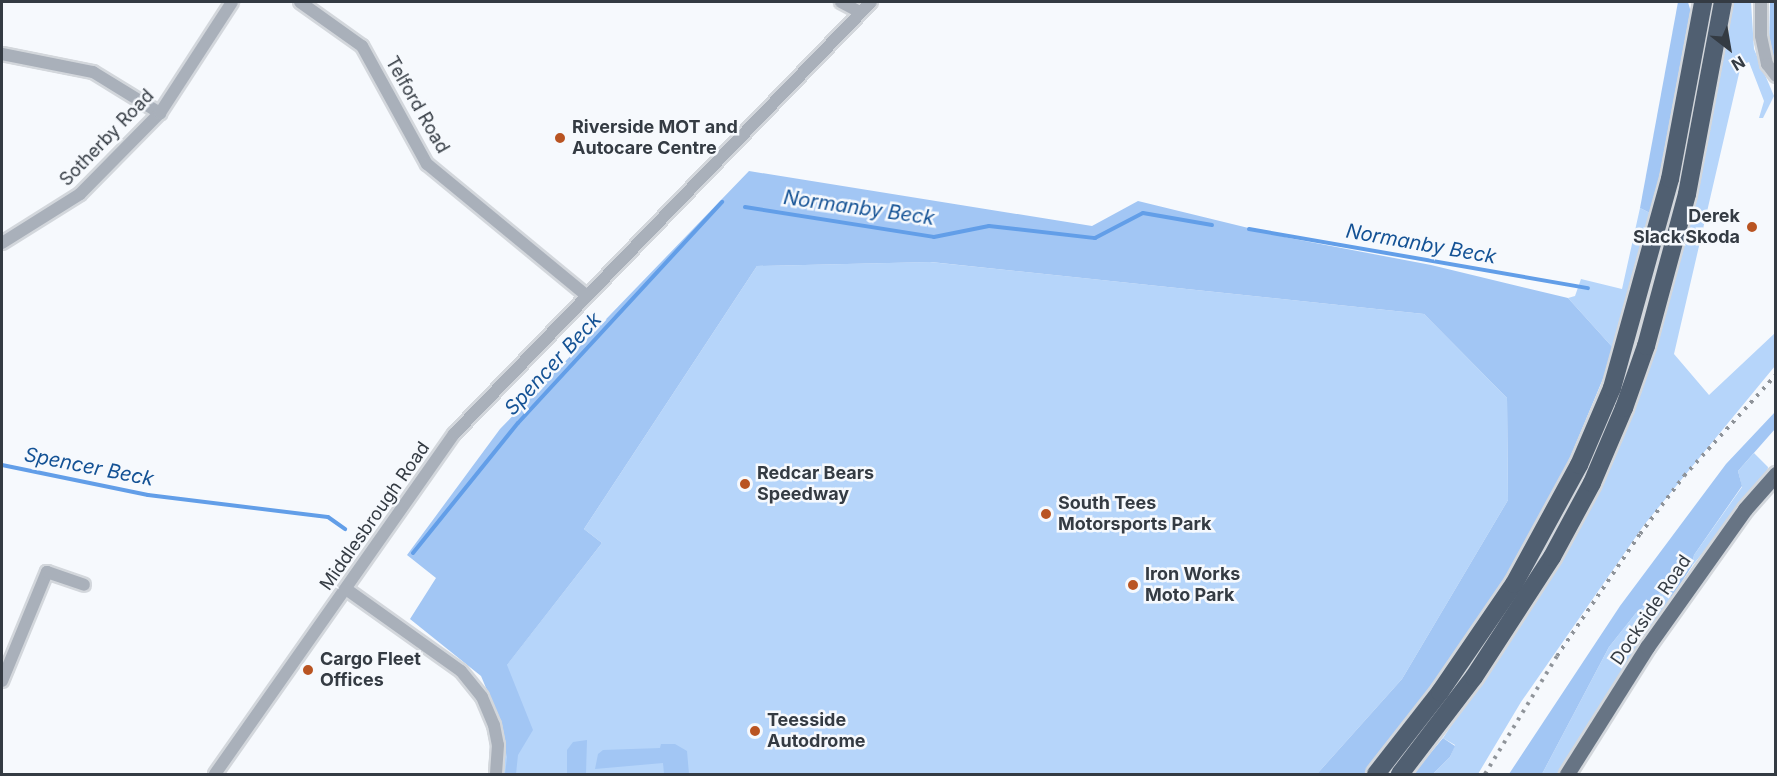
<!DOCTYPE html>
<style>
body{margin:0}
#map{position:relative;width:1777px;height:776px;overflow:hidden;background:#f6f9fd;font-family:Inter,sans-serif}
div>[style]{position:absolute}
.green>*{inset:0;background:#b6d5fa}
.forest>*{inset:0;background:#a2c6f4}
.stream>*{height:4px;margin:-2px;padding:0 2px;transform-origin:2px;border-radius:2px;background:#629ee8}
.roads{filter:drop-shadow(2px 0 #d3d7dc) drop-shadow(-2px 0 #d3d7dc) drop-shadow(0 2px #d3d7dc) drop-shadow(0 -2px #d3d7dc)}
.minor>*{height:12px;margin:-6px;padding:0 6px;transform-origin:6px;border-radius:6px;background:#a9b0ba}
.major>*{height:15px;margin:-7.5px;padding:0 7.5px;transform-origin:7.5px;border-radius:7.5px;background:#677484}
.highway>*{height:18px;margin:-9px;padding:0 9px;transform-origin:9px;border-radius:9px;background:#505f71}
.rail>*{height:4px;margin-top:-2px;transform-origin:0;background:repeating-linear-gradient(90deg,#8e9399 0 3px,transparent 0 9px)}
.dots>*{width:16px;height:16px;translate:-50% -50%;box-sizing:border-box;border:3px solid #f6f9fd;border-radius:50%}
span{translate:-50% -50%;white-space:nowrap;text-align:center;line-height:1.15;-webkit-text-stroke:5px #f6f9fd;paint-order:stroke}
.street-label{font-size:18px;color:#343b43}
.poi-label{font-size:18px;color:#343b43;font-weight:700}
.left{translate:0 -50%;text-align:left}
.right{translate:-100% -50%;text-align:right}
.water-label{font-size:20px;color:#145295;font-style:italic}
.frame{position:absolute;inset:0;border:3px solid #343b43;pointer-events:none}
.north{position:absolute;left:1699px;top:18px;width:60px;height:60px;-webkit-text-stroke:4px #f6f9fd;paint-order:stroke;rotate:149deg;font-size:16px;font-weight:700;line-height:24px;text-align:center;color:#343b43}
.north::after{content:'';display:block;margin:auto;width:21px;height:27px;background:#343b43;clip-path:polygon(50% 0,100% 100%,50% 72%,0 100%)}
</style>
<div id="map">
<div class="green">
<div style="clip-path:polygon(1733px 2px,1751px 2px,1754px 49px,1774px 96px,1763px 118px,1759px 118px,1764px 101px,1749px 62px,1741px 65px,1674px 354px,1709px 395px,1775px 333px,1775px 366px,1644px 525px,1521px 702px,1478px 774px,1433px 774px,1450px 757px,1455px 745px,1443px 738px,1550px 577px,1599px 486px)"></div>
<div style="clip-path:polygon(1640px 208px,1652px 214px,1615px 350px,1568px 298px,1575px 296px,1581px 279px,1622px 289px)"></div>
<div style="clip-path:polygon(930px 262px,1424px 314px,1507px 398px,1508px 500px,1402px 679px,1317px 774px,494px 774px,498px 688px,506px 666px,602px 543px,584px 529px,757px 266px)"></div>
<div style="clip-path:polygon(1754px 453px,1768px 467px,1767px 475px,1692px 566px,1694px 555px,1742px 487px,1738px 471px)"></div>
<div style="clip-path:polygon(1660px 593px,1672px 597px,1557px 774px,1542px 774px,1609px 647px,1636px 613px)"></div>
</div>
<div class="forest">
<div style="clip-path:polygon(1678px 2px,1688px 2px,1692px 16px,1652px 214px,1640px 208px)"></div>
<div style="clip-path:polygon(1770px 2px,1775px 2px,1775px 67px,1769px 55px)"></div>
<div style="clip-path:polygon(749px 171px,1092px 226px,1138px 201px,1289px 238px,1431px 265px,1568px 298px,1615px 350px,1554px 496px,1497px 593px,1406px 727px,1366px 774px,1317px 774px,1402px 679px,1508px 500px,1507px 398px,1424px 314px,931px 262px,757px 266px,584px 529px,602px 543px,507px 665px,533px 730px,518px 755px,516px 774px,505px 774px,507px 757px,497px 714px,481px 676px,410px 619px,436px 578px,407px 555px,500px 429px)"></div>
<div style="clip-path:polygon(1775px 412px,1775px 429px,1738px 471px,1742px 486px,1694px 555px,1692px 566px,1672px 597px,1660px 593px,1636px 613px,1609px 647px,1542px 774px,1509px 774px,1620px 606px,1726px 464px)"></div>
<div style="clip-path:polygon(1443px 738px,1455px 746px,1450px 757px,1433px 774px,1413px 774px)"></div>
<div style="clip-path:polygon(587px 740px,586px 774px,567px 774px,567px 750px,573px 742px)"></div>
<div style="clip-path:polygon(661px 744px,675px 744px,687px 751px,689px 774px,664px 774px,663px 763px,595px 769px,598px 754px,603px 750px,660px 748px)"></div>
</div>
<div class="stream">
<div style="left:745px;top:207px;width:191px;rotate:9deg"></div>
<div style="left:934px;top:237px;width:56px;rotate:-11.3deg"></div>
<div style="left:989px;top:226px;width:107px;rotate:6.5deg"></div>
<div style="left:1095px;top:238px;width:54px;rotate:-27.5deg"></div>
<div style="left:1143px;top:213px;width:70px;rotate:9.9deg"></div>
<div style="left:1249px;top:229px;width:344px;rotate:9.9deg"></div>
<div style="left:2px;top:465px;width:149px;rotate:11.6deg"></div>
<div style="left:148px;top:495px;width:181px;rotate:7deg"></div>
<div style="left:328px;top:517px;width:21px;rotate:35deg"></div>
<div style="left:413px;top:553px;width:167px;rotate:-51.1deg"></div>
<div style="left:518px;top:423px;width:301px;rotate:-47.3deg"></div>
</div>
<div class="roads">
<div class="minor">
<div style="left:300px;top:2px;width:76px;rotate:35.4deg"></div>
<div style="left:362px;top:46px;width:135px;rotate:61.2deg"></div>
<div style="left:427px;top:164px;width:206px;rotate:39.5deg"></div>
<div style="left:841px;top:2px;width:21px;rotate:28deg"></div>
<div style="left:1761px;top:2px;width:34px;rotate:90deg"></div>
<div style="left:1761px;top:36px;width:29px;rotate:78deg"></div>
<div style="left:1767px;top:64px;width:15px;rotate:53deg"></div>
<div style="left:2px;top:54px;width:93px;rotate:11.2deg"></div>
<div style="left:93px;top:72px;width:79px;rotate:31.5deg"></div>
<div style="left:2px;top:243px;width:92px;rotate:-32.1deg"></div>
<div style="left:80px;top:194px;width:114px;rotate:-45.4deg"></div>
<div style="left:160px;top:113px;width:132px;rotate:-57deg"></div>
<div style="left:346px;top:589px;width:141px;rotate:35.5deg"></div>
<div style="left:461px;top:671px;width:33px;rotate:51deg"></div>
<div style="left:482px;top:697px;width:30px;rotate:67deg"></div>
<div style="left:494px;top:725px;width:20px;rotate:79deg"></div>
<div style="left:498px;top:745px;width:29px;rotate:94deg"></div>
<div style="left:2px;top:681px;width:118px;rotate:-67.6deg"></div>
<div style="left:47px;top:572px;width:39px;rotate:19deg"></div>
<div style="left:215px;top:774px;width:416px;rotate:-54.9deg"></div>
<div style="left:454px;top:434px;width:600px;rotate:-46.01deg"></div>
</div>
<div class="major">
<div style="left:1567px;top:774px;width:150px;rotate:-57.8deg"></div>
<div style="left:1647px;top:647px;width:169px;rotate:-54.6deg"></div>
<div style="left:1745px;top:509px;width:47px;rotate:-48.5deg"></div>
</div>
<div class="highway">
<div style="left:1376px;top:774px;width:104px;rotate:-52deg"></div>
<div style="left:1440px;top:692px;width:131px;rotate:-55.6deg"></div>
<div style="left:1514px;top:584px;width:136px;rotate:-61.4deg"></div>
<div style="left:1579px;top:465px;width:84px;rotate:-66.8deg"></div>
<div style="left:1612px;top:388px;width:217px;rotate:-74.5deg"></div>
<div style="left:1670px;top:179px;width:180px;rotate:-79.4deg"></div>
<div style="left:1400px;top:774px;width:122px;rotate:-52.7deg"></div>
<div style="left:1474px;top:677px;width:143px;rotate:-57deg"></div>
<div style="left:1552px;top:557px;width:84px;rotate:-61.6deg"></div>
<div style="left:1592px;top:483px;width:82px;rotate:-66.9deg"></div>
<div style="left:1624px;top:408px;width:66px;rotate:-70.5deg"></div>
<div style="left:1646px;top:346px;width:157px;rotate:-74.9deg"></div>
<div style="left:1687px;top:194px;width:195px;rotate:-79.4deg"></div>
</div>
</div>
<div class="rail">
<div style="left:1485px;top:774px;width:138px;rotate:-58.6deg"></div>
<div style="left:1557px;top:656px;width:148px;rotate:-55.8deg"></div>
<div style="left:1640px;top:534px;width:73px;rotate:-52.8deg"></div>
<div style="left:1684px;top:476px;width:137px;rotate:-47.7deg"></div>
</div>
<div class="dots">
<div style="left:560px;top:138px;background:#b95422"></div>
<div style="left:1752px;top:227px;background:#b95422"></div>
<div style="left:745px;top:484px;background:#b95422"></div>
<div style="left:1046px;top:514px;background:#b95422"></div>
<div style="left:1133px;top:585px;background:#b95422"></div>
<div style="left:308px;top:670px;background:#b95422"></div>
<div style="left:755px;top:731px;background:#b95422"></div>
</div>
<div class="street-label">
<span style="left:417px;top:105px;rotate:60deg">Telford Road</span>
<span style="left:107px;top:138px;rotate:-46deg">Sotherby Road</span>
<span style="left:375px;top:516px;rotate:-55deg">Middlesbrough Road</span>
<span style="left:1651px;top:610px;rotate:-56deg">Dockside Road</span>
</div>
<div class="poi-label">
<span class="left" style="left:572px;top:138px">Riverside MOT and<br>Autocare Centre</span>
<span class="right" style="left:1740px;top:227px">Derek<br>Slack Skoda</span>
<span class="left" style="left:757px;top:484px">Redcar Bears<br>Speedway</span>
<span class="left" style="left:1058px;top:514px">South Tees<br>Motorsports Park</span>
<span class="left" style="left:1145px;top:585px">Iron Works<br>Moto Park</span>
<span class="left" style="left:320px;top:670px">Cargo Fleet<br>Offices</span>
<span class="left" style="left:767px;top:731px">Teesside<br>Autodrome</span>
</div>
<div class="water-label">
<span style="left:859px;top:208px;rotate:8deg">Normanby Beck</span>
<span style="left:1421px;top:244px;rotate:10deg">Normanby Beck</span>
<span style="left:553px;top:364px;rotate:-47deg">Spencer Beck</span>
<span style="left:89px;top:467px;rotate:11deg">Spencer Beck</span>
</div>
<div class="frame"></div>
<div class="north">N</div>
</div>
